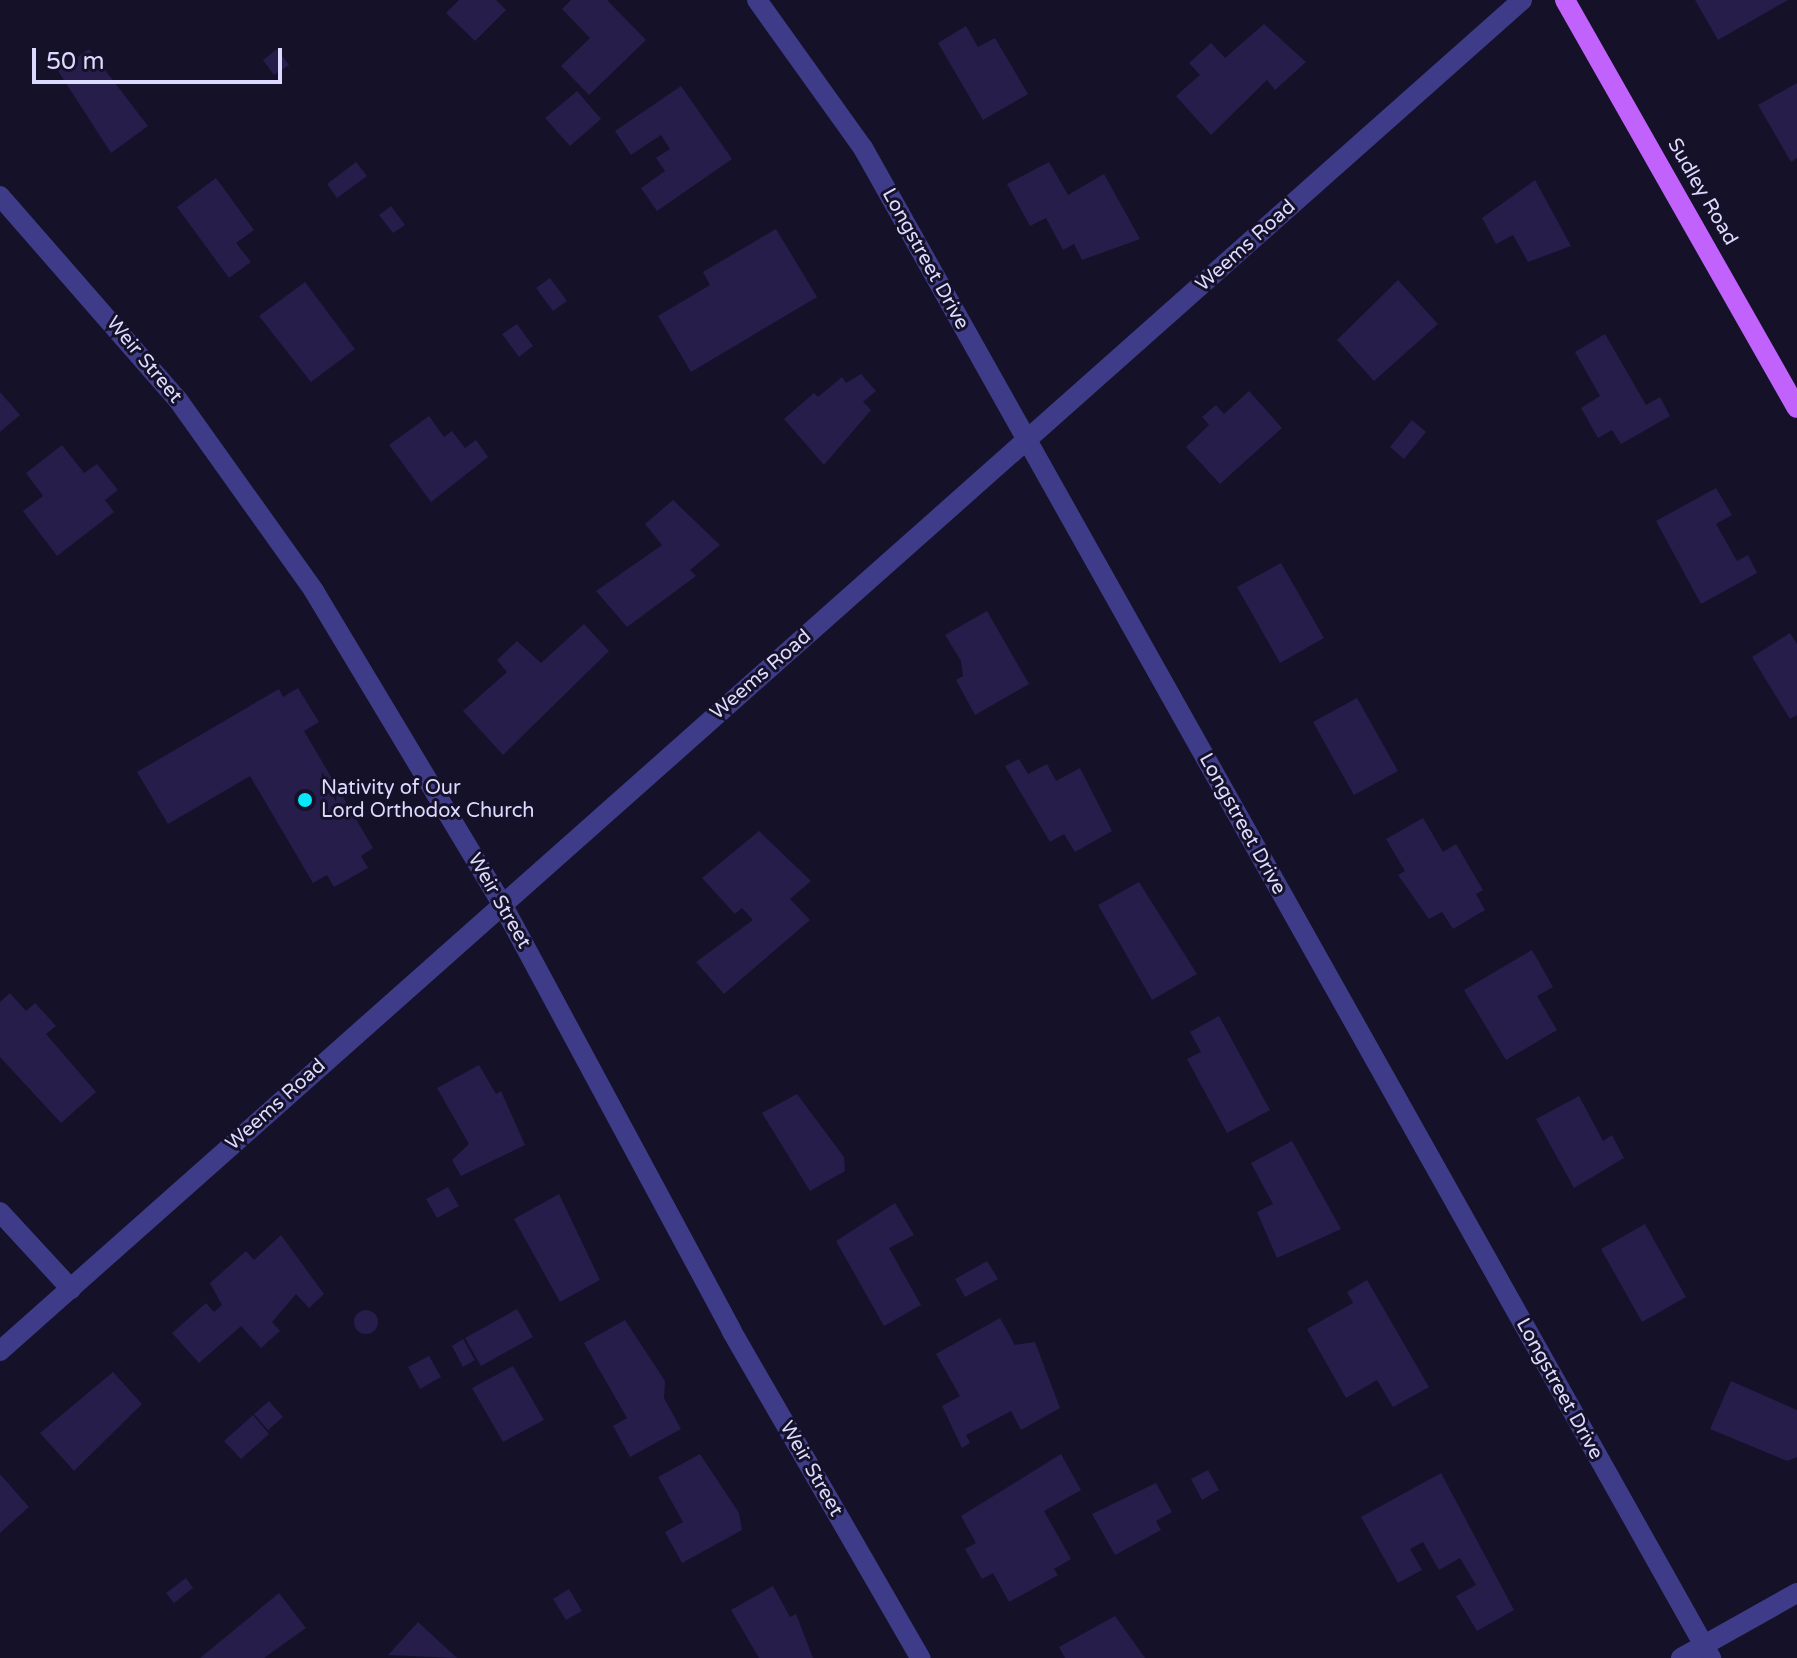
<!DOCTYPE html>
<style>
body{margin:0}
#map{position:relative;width:1797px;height:1658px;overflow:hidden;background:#151129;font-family:"Varela Round",sans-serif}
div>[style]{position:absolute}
.building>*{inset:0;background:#261d4a}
.round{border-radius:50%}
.street>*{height:20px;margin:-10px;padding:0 10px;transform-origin:10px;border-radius:10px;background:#3e3c88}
.primary>*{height:20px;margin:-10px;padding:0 10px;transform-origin:10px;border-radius:10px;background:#c162fd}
.dots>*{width:22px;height:22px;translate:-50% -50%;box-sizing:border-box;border:4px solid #151129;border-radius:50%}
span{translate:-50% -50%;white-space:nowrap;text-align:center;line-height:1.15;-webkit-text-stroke:6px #151129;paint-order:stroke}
.street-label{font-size:20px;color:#dddaff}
.poi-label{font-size:20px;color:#dddaff}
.left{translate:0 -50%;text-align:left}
.scale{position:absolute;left:32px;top:48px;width:250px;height:36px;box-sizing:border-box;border:4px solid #dddaff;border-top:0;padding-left:10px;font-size:24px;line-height:28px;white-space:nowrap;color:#dddaff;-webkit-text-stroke:6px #151129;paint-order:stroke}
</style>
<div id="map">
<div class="building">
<div style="clip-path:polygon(459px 0,496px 0,506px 10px,475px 41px,446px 13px)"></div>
<div style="clip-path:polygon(571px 0,607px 0,646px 40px,589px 95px,561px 66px,590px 38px,562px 9px)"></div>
<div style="clip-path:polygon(1695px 0,1788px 0,1718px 40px)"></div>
<div style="clip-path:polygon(1264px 24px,1306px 62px,1275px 90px,1267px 80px,1211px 135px,1176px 96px,1200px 75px,1189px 63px,1211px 43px,1225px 58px)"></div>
<div style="clip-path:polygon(966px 26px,978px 47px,995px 38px,1028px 94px,983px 120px,938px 43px)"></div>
<div style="clip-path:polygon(89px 49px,148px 126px,111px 153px,58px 71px)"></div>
<div style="clip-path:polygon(277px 49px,289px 65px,274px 75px,263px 60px)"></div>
<div style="clip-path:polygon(1797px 83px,1797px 158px,1791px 162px,1758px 105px)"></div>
<div style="clip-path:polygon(681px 86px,732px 159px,657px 211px,641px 188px,665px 171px,656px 158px,670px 149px,661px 135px,631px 155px,615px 131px)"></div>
<div style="clip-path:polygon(577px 91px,601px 119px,570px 146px,545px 118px)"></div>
<div style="clip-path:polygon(356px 162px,367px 176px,337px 198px,327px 184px)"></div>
<div style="clip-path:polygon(1049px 162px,1068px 195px,1104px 174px,1140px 239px,1082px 260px,1074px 244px,1063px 250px,1046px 218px,1030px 226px,1007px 184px)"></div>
<div style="clip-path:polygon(216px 178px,254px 230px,236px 243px,251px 262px,229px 278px,177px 207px)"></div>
<div style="clip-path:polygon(1535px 180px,1571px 246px,1528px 262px,1513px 235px,1496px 244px,1482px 218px)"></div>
<div style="clip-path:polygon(391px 206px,405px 225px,393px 233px,379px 215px)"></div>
<div style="clip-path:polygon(776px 229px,817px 297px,691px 372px,658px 316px,710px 285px,703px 272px)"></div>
<div style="clip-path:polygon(550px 278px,567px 301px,553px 311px,536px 288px)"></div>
<div style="clip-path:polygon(1398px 280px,1438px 324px,1374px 381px,1337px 340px)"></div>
<div style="clip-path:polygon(305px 282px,355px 349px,311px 382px,259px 316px)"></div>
<div style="clip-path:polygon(517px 324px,533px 346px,519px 357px,502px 334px)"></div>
<div style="clip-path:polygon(1605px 334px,1646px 405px,1660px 397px,1670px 416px,1621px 444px,1612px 430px,1598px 438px,1581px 408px,1600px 396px,1575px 352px)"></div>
<div style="clip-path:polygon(861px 374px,876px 391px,863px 402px,871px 410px,824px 465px,784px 419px,814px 393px,818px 397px,842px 377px,846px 383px)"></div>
<div style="clip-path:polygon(1249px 391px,1282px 428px,1220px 484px,1186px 447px,1209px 425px,1202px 417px,1216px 405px,1224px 414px)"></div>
<div style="clip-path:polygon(0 392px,20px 415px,0 432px)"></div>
<div style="clip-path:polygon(429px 416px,444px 437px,452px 431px,465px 448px,476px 440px,488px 457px,431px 502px,389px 445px)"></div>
<div style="clip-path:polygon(1412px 420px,1426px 432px,1404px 459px,1390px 447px)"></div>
<div style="clip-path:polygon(62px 445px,84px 473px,97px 464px,118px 490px,105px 500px,114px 512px,57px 556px,23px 511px,43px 496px,26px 473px)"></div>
<div style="clip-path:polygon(1716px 488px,1732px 515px,1716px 524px,1737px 561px,1748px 555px,1757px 573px,1701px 604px,1656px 521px)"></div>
<div style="clip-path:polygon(673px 500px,720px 545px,690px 570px,696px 576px,627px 627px,596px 591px,662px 545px,645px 524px)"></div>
<div style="clip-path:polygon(1281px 563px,1324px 638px,1280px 663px,1237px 587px)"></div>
<div style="clip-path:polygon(987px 611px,1029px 684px,975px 715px,956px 680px,963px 676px,961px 661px,945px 635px)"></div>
<div style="clip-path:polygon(584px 624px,609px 651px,503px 755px,463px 711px,507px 672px,497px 660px,517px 641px,541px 663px)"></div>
<div style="clip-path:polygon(1790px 633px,1797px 644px,1797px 715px,1790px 719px,1752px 657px)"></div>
<div style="clip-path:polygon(298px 688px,319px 722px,304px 731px,373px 848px,361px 856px,368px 868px,334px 887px,327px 875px,313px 883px,250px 776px,168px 824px,137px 772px,279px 689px,283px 697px)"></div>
<div style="clip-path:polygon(1357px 698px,1398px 771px,1354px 795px,1313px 722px)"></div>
<div style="clip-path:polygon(1019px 759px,1028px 774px,1047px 764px,1056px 781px,1080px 768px,1112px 831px,1075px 852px,1064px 834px,1050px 842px,1005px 766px)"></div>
<div style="clip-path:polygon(1423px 818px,1443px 852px,1456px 844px,1483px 890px,1476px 894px,1485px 910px,1453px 929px,1442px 912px,1429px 919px,1398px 875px,1405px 871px,1386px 839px)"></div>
<div style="clip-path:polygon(759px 831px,811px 881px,790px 899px,810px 920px,724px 994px,696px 962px,753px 920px,742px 908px,735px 914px,702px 878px)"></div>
<div style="clip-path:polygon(1139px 882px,1197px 974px,1152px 1000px,1098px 905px)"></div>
<div style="clip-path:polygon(1532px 950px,1553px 987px,1537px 996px,1557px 1030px,1506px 1060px,1464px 990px)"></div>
<div style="clip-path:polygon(10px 993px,26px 1011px,35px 1003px,56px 1026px,46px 1034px,96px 1092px,61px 1123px,0 1057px,0 1002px)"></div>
<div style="clip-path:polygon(1219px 1016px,1270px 1110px,1227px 1133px,1187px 1059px,1201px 1052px,1190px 1032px)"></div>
<div style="clip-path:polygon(479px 1065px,496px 1094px,501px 1091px,525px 1145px,461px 1176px,452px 1160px,469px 1144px,437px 1088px)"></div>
<div style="clip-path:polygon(797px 1094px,844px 1157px,845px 1171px,810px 1191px,762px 1113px)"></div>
<div style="clip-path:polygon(1579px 1096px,1603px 1141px,1612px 1135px,1624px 1158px,1574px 1188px,1536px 1119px)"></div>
<div style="clip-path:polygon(1292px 1141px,1341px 1229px,1277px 1258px,1257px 1212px,1273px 1204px,1251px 1163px)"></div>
<div style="clip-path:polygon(448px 1187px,459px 1206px,437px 1218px,426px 1199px)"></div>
<div style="clip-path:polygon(559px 1194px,600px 1280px,560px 1302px,514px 1219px)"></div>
<div style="clip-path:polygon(895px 1203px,914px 1235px,889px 1248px,921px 1305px,884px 1326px,836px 1241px)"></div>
<div style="clip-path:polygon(1645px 1224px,1686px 1297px,1642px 1322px,1601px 1249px)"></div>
<div style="clip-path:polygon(281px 1235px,324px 1294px,309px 1308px,296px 1294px,272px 1322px,280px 1331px,261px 1348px,241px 1326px,199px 1363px,172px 1333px,206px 1303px,214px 1312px,222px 1305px,210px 1283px,246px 1251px,254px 1260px)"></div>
<div style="clip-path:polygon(987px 1261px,998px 1279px,965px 1297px,955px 1279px)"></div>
<div style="clip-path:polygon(1367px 1280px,1429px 1387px,1393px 1407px,1377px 1380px,1346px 1398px,1307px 1329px,1353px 1303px,1347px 1292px)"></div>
<div style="clip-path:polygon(517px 1309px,533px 1337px,481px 1366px,465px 1338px)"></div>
<div class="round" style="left:354px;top:1310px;width:24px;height:24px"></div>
<div style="clip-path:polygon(1000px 1318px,1015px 1345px,1035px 1342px,1060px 1408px,1021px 1430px,1011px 1411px,966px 1435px,970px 1443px,962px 1448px,942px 1406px,960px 1396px,936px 1354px)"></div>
<div style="clip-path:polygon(625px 1320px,665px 1381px,664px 1398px,681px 1429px,630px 1457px,613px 1426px,627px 1418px,584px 1343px)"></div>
<div style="clip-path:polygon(463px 1339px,475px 1360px,463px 1367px,452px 1346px)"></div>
<div style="clip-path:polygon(429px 1356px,441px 1377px,420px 1389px,408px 1367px)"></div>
<div style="clip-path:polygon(513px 1366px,544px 1420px,503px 1442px,472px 1388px)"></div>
<div style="clip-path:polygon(113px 1372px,142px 1404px,74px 1471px,40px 1433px)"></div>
<div style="clip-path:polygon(1731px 1381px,1797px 1410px,1797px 1457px,1787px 1461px,1710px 1429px)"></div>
<div style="clip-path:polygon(269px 1401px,283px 1417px,268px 1430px,254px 1414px)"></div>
<div style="clip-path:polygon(253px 1415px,269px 1434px,241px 1459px,224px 1441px)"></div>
<div style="clip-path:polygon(700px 1454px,739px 1513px,742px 1530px,682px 1563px,665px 1532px,683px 1522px,658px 1477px)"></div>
<div style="clip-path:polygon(1061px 1454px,1081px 1490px,1044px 1511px,1071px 1559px,1054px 1569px,1058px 1575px,1009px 1602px,993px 1573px,982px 1579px,965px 1549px,976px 1543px,961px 1516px)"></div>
<div style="clip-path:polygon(1208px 1470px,1219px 1490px,1202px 1500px,1191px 1479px)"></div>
<div style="clip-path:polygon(1441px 1473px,1514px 1610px,1477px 1631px,1456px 1596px,1476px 1585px,1460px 1558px,1439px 1570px,1423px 1542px,1410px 1549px,1422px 1570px,1398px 1583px,1361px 1517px)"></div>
<div style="clip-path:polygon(0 1474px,29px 1507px,0 1533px)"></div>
<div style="clip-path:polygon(1156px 1483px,1172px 1512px,1156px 1521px,1161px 1530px,1115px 1555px,1092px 1514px)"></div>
<div style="clip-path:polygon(186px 1578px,193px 1588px,174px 1603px,166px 1593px)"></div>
<div style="clip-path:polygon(773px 1586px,790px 1617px,796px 1614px,813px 1658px,759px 1658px,731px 1610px)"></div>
<div style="clip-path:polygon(569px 1589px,582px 1611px,566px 1620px,553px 1599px)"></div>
<div style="clip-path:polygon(279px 1593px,306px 1628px,264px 1658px,200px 1658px)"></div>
<div style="clip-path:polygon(1115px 1616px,1145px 1658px,1065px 1658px,1059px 1647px)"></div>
<div style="clip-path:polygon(418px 1622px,457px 1658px,388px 1655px)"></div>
</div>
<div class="street">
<div style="left:757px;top:0;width:182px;rotate:54.4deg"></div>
<div style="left:863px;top:148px;width:1732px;rotate:60.68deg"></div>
<div style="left:0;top:196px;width:271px;rotate:48.9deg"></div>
<div style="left:178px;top:400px;width:234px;rotate:54.5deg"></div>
<div style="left:314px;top:591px;width:363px;rotate:59deg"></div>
<div style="left:501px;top:902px;width:486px;rotate:61.7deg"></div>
<div style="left:731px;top:1330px;width:379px;rotate:60deg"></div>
<div style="left:0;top:1212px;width:105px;rotate:47.3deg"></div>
<div style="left:0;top:1351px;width:2035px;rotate:-41.59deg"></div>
<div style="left:1681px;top:1658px;width:133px;rotate:-29.3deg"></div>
</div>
<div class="primary">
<div style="left:1565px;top:0;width:469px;rotate:60.4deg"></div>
</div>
<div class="dots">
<div style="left:305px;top:800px;background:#08e6fc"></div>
</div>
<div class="street-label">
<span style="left:1702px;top:192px;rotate:60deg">Sudley Road</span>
<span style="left:1246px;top:246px;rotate:-42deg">Weems Road</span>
<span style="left:925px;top:259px;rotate:61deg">Longstreet Drive</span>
<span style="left:144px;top:360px;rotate:50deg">Weir Street</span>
<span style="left:761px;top:675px;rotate:-41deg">Weems Road</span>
<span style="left:1242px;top:824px;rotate:61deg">Longstreet Drive</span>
<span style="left:499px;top:901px;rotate:60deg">Weir Street</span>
<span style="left:276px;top:1105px;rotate:-42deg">Weems Road</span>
<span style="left:1559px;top:1389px;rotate:61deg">Longstreet Drive</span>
<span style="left:811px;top:1469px;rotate:60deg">Weir Street</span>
</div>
<div class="poi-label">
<span class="left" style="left:321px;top:800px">Nativity of Our<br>Lord Orthodox Church</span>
</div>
<div class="scale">50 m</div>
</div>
